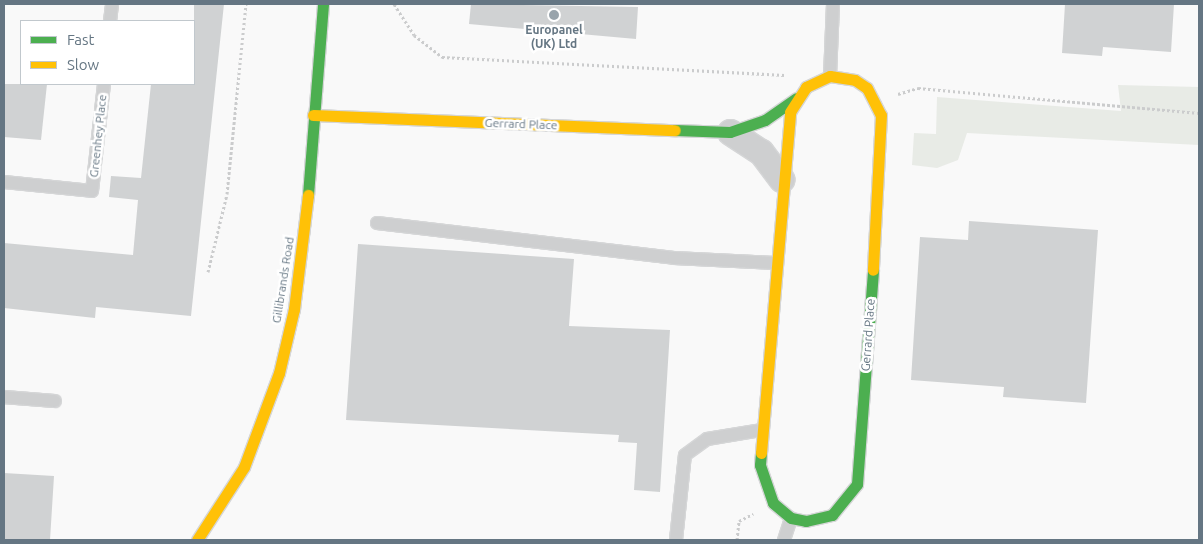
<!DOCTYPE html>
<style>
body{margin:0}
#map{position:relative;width:1203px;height:544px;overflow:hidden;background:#f9f9f9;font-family:Ubuntu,sans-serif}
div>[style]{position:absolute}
.green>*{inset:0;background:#e8ebe6}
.building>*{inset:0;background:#d0d2d3}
.path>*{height:3px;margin-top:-1.5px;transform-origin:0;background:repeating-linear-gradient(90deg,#cbcccd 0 2.5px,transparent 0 5px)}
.roads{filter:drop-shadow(1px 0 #d5d6d7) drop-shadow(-1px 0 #d5d6d7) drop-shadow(0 1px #d5d6d7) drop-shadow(0 -1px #d5d6d7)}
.lane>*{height:12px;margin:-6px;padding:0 6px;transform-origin:6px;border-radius:6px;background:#cecfd0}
.street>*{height:25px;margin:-12.5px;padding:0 12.5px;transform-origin:12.5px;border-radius:12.5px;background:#cecfd0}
.fast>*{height:11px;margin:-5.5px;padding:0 5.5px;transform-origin:5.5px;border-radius:5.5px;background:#4caf50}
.slow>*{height:11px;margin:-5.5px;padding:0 5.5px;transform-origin:5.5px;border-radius:5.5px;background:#ffc107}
.dots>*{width:14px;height:14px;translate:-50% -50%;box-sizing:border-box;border:2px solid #fff;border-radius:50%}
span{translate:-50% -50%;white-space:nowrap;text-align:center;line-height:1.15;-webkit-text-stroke:5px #fff;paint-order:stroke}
.poi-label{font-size:12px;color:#657683;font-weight:700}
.street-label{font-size:12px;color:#657683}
.frame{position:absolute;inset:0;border:5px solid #657683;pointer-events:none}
.legend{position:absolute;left:20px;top:20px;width:175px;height:65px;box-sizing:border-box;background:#fff;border:1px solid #c1c8cd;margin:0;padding:6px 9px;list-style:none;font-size:15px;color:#657683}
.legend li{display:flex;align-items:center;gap:10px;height:25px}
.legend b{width:25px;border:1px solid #c1c8cd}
</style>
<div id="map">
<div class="green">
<div style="clip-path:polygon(1118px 85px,1199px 87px,1199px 145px,967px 133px,958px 160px,937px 168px,912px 165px,914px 133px,936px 134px,937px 97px,1121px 111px)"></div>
</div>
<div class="building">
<div style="clip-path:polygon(194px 4px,224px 4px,191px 316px,96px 307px,95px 318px,4px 308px,4px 243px,133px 255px,138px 200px,109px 197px,111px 176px,141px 178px,151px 84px,194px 84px)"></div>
<div style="clip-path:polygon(471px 4px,638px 7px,636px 39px,469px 24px)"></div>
<div style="clip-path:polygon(1065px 4px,1174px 4px,1171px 52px,1103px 47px,1102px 56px,1062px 53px)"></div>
<div style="clip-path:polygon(4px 84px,47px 84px,41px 140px,4px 137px)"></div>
<div style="clip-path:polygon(969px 221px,1098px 230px,1086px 403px,1003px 397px,1004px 387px,911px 380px,920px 237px,968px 240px)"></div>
<div style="clip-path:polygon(358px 244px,574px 259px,569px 326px,670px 330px,660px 492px,634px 490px,637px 443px,618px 442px,619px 435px,346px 420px)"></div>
<div style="clip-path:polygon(4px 473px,54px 476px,50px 540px,4px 540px)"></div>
</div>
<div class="path">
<div style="left:394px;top:4px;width:37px;rotate:57deg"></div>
<div style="left:414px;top:35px;width:36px;rotate:38deg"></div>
<div style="left:442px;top:57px;width:343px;rotate:3deg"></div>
<div style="left:898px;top:94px;width:21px;rotate:-17deg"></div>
<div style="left:918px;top:88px;width:282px;rotate:5.1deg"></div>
<div style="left:208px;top:272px;width:80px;rotate:-76.3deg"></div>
<div style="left:227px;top:194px;width:191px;rotate:-84.3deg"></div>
<div style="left:737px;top:540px;width:19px;rotate:-84deg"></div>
<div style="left:739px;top:521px;width:16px;rotate:-27deg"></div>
</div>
<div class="roads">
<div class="lane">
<div style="left:110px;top:21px;width:17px;rotate:-83deg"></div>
<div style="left:830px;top:76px;width:72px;rotate:-87.6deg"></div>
<div style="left:4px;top:182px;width:88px;rotate:5.8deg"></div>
<div style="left:92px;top:191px;width:108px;rotate:-83.6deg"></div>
<div style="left:377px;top:223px;width:299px;rotate:6.7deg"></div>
<div style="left:674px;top:258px;width:101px;rotate:2.8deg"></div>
<div style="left:4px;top:397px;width:51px;rotate:4.5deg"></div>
<div style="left:676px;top:540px;width:85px;rotate:-84deg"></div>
<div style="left:685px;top:455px;width:27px;rotate:-36deg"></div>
<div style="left:707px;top:439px;width:56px;rotate:-9.3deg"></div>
<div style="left:784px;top:540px;width:23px;rotate:-72deg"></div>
</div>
<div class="street">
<div style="left:730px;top:132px;width:37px;rotate:33deg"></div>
<div style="left:761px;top:152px;width:34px;rotate:53deg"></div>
</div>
<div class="fast">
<div style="left:675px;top:130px;width:55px;rotate:2.1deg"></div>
<div style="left:730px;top:132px;width:37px;rotate:-19deg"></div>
<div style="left:765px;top:120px;width:38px;rotate:-35deg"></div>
<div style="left:308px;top:195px;width:192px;rotate:-85.5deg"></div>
<div style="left:761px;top:453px;width:12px;rotate:95deg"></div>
<div style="left:760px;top:465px;width:40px;rotate:71.1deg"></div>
<div style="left:773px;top:503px;width:23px;rotate:40deg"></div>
<div style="left:791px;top:518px;width:15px;rotate:11deg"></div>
<div style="left:806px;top:521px;width:27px;rotate:-13deg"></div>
<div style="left:832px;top:515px;width:40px;rotate:-51deg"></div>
<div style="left:857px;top:484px;width:215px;rotate:-85.7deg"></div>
</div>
<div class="slow">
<div style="left:830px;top:76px;width:25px;rotate:9deg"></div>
<div style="left:855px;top:80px;width:14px;rotate:34deg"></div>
<div style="left:867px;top:88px;width:30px;rotate:63deg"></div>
<div style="left:881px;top:115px;width:155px;rotate:93deg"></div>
<div style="left:313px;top:115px;width:362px;rotate:2.4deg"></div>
<div style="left:761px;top:453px;width:342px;rotate:-85.1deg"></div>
<div style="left:790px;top:112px;width:30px;rotate:-57deg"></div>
<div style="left:806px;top:87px;width:26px;rotate:-25deg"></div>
<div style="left:197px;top:540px;width:87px;rotate:-57.2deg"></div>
<div style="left:244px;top:467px;width:100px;rotate:-69.6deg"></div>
<div style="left:279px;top:373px;width:66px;rotate:-76.8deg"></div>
<div style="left:294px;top:309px;width:115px;rotate:-83deg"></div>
</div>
</div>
<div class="dots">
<div style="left:554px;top:15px;background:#99a4ac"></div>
</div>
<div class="poi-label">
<span style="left:554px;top:37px">Europanel<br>(UK) Ltd</span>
</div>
<div class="street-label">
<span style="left:521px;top:124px;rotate:2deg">Gerrard Place</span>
<span style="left:98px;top:136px;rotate:-84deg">Greenhey Place</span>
<span style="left:283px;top:280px;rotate:-81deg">Gillibrands Road</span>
<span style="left:868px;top:335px;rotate:-86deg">Gerrard Place</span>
</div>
<div class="frame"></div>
<ul class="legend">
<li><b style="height:6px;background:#4caf50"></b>Fast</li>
<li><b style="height:6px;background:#ffc107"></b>Slow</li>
</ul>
</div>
